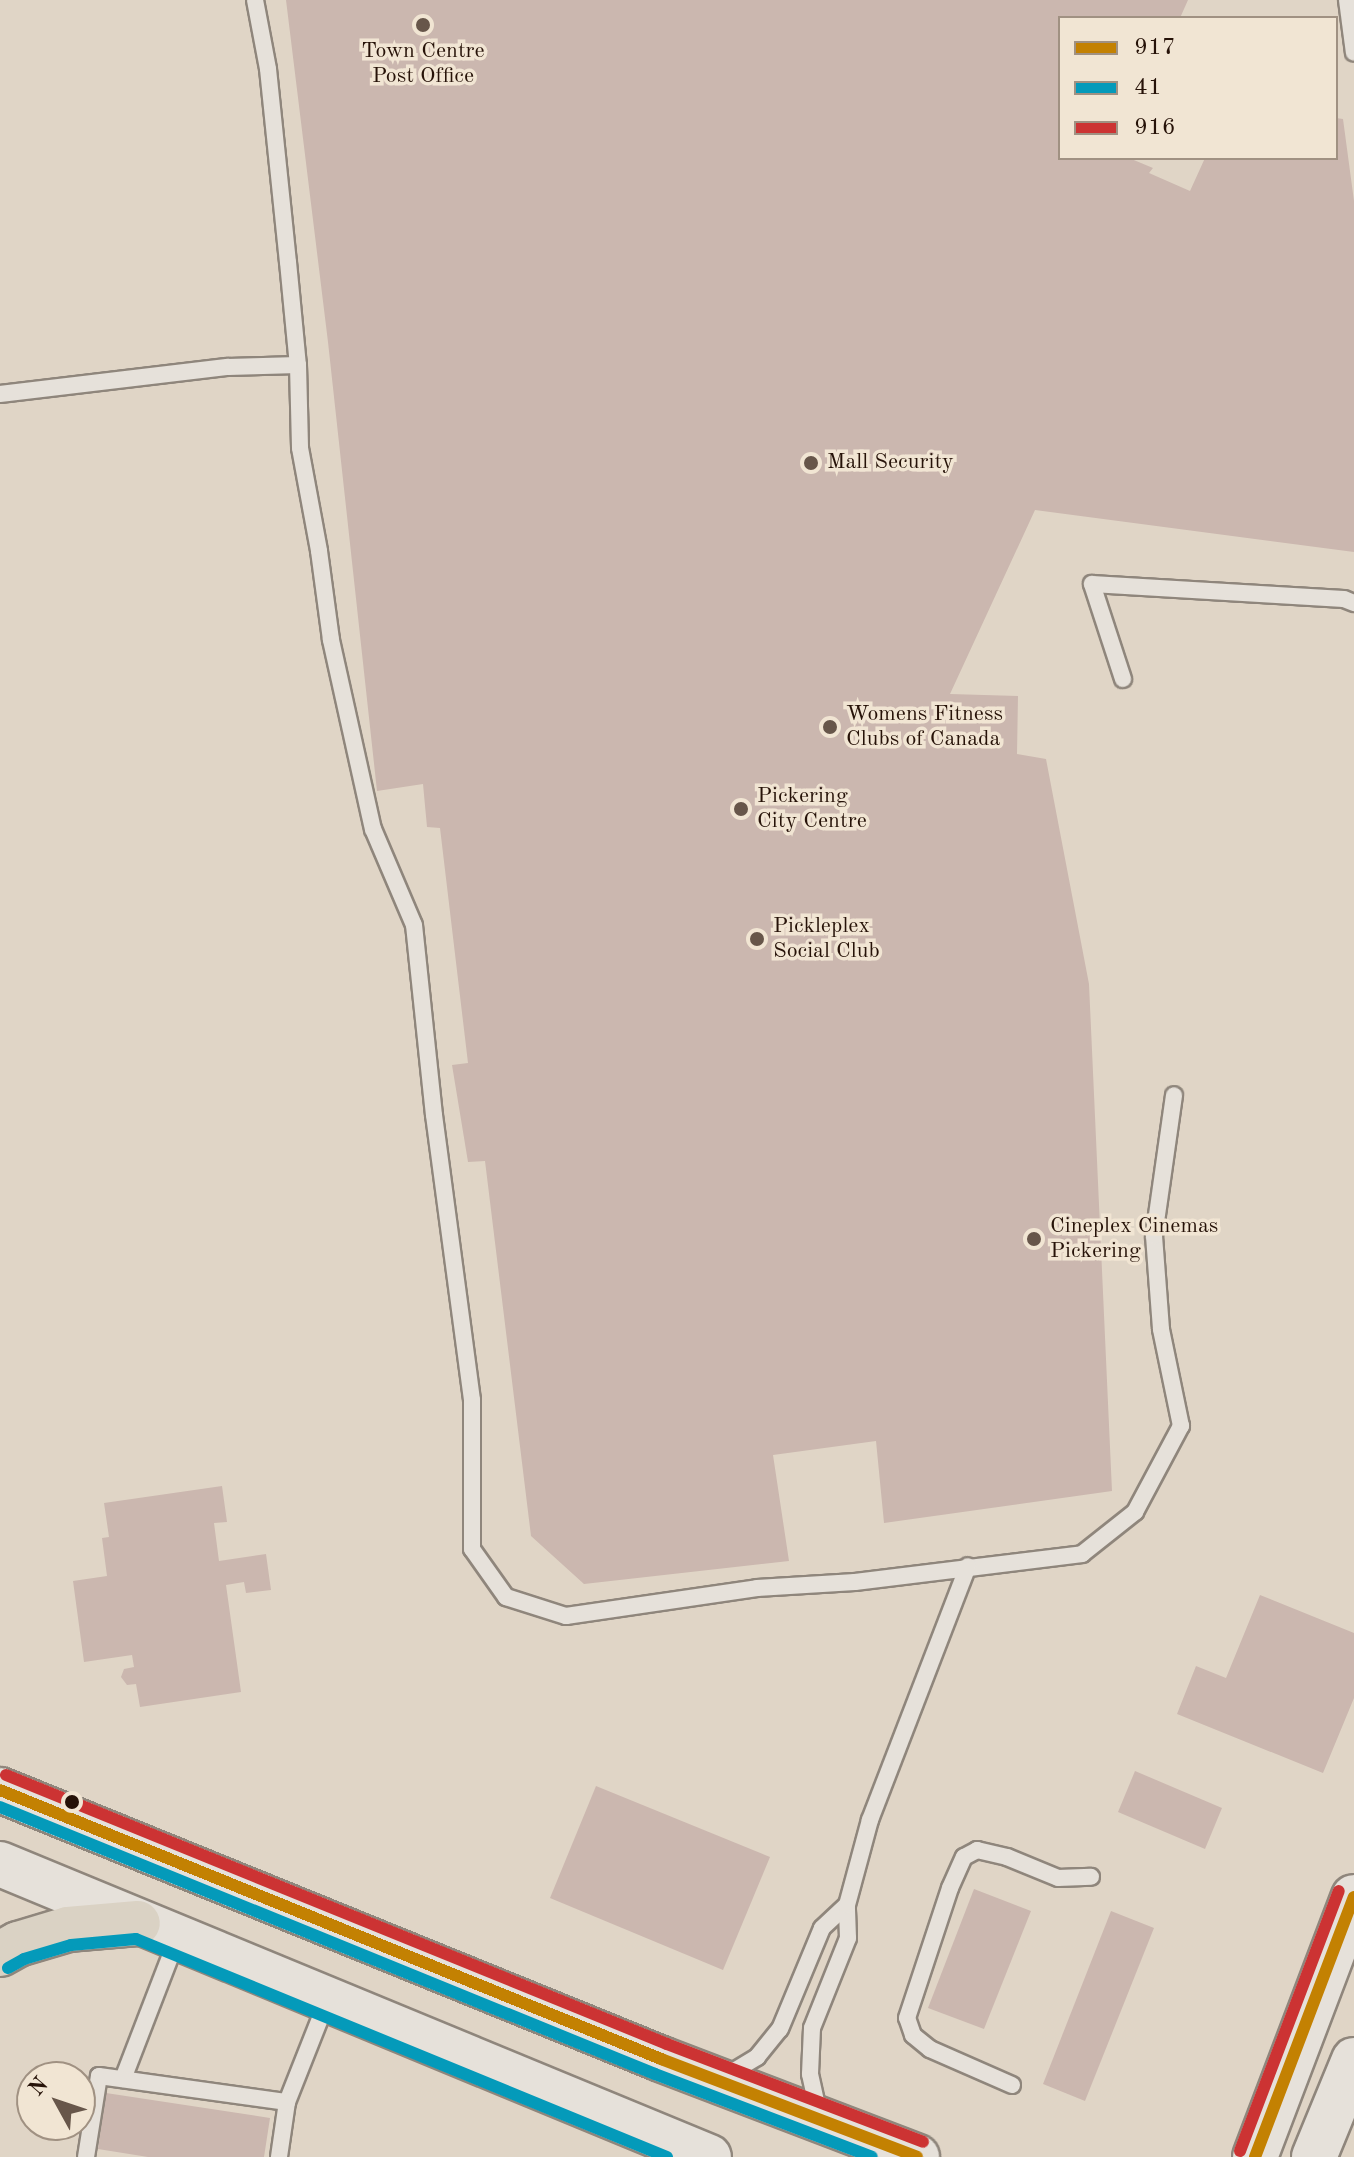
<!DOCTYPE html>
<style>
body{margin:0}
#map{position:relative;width:1354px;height:2157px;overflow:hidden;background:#e0d5c6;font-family:"Old Standard TT",serif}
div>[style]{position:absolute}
.building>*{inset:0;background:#cbb7af}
.roads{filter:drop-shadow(2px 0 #8f867c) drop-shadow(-2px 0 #8f867c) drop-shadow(0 2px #8f867c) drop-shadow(0 -2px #8f867c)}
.lane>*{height:16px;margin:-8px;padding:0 8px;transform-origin:8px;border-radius:8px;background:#e6e1da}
.secondary>*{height:44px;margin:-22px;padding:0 22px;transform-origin:22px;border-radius:22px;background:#e6e1da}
.primary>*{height:44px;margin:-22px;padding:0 22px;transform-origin:22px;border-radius:22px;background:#dad2c4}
.bus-1>*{height:12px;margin:-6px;padding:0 6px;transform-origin:6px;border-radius:6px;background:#c38102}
.bus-2>*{height:12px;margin:-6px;padding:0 6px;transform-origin:6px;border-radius:6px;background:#049aba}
.bus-3>*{height:12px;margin:-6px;padding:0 6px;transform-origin:6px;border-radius:6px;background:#c33}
.dots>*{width:22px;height:22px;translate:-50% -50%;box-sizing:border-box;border:4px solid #f1e5d3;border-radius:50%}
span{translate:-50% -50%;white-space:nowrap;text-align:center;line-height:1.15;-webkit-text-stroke:7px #f1e5d3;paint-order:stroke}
.poi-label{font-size:22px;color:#261208}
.left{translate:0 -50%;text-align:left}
.legend{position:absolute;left:1058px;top:16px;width:280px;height:144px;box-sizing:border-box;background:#f1e5d3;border:2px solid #a09182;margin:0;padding:10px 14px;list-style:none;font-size:24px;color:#261208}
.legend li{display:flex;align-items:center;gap:16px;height:40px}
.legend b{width:40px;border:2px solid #a09182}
.north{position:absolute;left:16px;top:2061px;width:80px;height:80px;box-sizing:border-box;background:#f1e5d3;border:2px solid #a09182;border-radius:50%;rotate:310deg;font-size:22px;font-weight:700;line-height:32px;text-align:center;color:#261208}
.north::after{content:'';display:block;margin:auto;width:28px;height:36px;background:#67564a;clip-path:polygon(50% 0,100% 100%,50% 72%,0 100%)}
</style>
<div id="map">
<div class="building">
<div style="clip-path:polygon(286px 0,1188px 0,1180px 18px,1060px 18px,1060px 158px,1129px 158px,1153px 168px,1149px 173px,1190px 191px,1205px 158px,1336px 158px,1336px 118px,1343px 119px,1354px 201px,1354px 552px,1035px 510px,950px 694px,1018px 696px,1017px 754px,1046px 759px,1089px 984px,1112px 1491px,884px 1523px,876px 1441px,773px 1455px,789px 1561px,584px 1584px,531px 1536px,485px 1161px,468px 1162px,452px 1065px,468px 1063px,440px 828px,427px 827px,423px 784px,377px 791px,328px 342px)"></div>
<div style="clip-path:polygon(222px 1486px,227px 1522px,214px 1523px,219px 1561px,266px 1554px,271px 1590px,246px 1593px,244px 1582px,226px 1585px,241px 1692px,140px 1707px,136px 1684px,127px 1685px,121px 1677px,124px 1669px,134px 1667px,132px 1655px,84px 1662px,73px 1581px,107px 1576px,102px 1538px,109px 1537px,104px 1503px)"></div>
<div style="clip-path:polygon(1260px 1595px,1354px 1633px,1354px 1698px,1323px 1773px,1177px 1714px,1196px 1666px,1226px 1678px)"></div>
<div style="clip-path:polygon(1135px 1771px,1222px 1808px,1205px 1849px,1118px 1812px)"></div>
<div style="clip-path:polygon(596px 1786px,770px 1857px,723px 1970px,550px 1898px)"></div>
<div style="clip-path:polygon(974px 1889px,1031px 1911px,984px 2029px,928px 2008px)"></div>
<div style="clip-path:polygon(1111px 1911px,1154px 1928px,1085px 2101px,1043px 2084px)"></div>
<div style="clip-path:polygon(106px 2093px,270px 2118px,264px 2157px,148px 2157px,98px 2149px)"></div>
</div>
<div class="roads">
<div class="lane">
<div style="left:255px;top:0;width:70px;rotate:79.3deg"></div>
<div style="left:268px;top:69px;width:194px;rotate:84.1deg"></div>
<div style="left:288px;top:262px;width:103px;rotate:84.5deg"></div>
<div style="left:298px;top:365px;width:83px;rotate:88.6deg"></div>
<div style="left:300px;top:448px;width:105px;rotate:79.5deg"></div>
<div style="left:319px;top:551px;width:90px;rotate:82.3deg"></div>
<div style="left:331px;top:640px;width:194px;rotate:77.5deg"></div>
<div style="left:373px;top:829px;width:104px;rotate:66.9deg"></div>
<div style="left:414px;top:925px;width:191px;rotate:84deg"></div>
<div style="left:434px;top:1115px;width:288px;rotate:82.4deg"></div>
<div style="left:472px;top:1400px;width:149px;rotate:90deg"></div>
<div style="left:472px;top:1549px;width:59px;rotate:54.7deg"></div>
<div style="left:506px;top:1597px;width:63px;rotate:17.6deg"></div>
<div style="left:566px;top:1616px;width:193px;rotate:-8.3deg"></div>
<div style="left:757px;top:1588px;width:98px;rotate:-3.5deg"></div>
<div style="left:855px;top:1582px;width:229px;rotate:-7deg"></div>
<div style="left:1082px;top:1554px;width:68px;rotate:-38.4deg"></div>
<div style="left:1135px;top:1512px;width:98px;rotate:-61.9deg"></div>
<div style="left:1181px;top:1426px;width:99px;rotate:-101.7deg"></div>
<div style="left:1161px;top:1329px;width:93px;rotate:-94.3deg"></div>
<div style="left:1154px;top:1236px;width:142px;rotate:-81.9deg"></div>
<div style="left:1347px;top:0;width:53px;rotate:82.5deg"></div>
<div style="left:0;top:394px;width:230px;rotate:-6.8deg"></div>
<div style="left:228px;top:367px;width:70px;rotate:-1.6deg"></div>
<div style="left:1123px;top:679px;width:100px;rotate:-108.1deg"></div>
<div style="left:1092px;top:584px;width:252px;rotate:3.4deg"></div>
<div style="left:1344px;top:599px;width:11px;rotate:22deg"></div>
<div style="left:724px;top:2077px;width:39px;rotate:-31deg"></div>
<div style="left:757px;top:2057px;width:36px;rotate:-51deg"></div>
<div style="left:780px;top:2029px;width:109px;rotate:-67.4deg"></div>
<div style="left:822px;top:1928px;width:34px;rotate:-43deg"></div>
<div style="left:123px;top:2079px;width:150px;rotate:-68.9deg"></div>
<div style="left:1012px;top:2085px;width:90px;rotate:-156.3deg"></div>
<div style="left:930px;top:2049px;width:22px;rotate:-141deg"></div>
<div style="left:913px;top:2035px;width:18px;rotate:-109deg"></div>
<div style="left:907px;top:2018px;width:137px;rotate:-71.7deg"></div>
<div style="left:950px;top:1888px;width:34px;rotate:-66deg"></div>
<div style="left:964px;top:1857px;width:15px;rotate:-28deg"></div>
<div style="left:977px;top:1850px;width:31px;rotate:13deg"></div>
<div style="left:1007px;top:1857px;width:55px;rotate:22.4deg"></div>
<div style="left:1058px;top:1878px;width:33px;rotate:-2deg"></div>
<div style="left:287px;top:2102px;width:109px;rotate:-68.4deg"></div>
<div style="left:819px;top:2115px;width:42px;rotate:-102.4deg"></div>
<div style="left:810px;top:2074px;width:46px;rotate:-87.5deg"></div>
<div style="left:812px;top:2028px;width:97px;rotate:-68.2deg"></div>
<div style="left:848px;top:1938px;width:33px;rotate:-92deg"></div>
<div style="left:847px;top:1905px;width:88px;rotate:-74.9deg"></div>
<div style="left:870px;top:1820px;width:272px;rotate:-68.9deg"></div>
<div style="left:86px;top:2157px;width:82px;rotate:-80.9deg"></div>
<div style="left:99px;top:2076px;width:190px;rotate:7.9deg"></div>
<div style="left:287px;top:2102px;width:56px;rotate:98.3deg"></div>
</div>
<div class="secondary">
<div style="left:0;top:1790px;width:714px;rotate:22.14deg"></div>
<div style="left:661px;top:2059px;width:274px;rotate:20.9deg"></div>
<div style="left:0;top:1864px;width:767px;rotate:22.45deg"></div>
<div style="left:1255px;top:2157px;width:278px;rotate:-69.2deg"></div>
<div style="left:1314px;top:2157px;width:105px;rotate:-67.6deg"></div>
</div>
<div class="primary">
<div style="left:0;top:1954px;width:21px;rotate:-29deg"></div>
<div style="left:18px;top:1944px;width:52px;rotate:-16.7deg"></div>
<div style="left:68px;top:1929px;width:70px;rotate:-4.9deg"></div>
</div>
</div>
<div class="bus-1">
<div style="left:0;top:1790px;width:714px;rotate:22.14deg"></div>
<div style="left:661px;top:2059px;width:274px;rotate:20.9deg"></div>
<div style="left:1255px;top:2157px;width:278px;rotate:-69.2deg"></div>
</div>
<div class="bus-2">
<div style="left:0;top:1807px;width:707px;rotate:22.18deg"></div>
<div style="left:655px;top:2074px;width:232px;rotate:20.9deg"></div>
<div style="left:8px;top:1968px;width:18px;rotate:-29deg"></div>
<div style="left:24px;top:1959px;width:49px;rotate:-16.6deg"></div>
<div style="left:71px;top:1945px;width:65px;rotate:-5.3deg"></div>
<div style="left:136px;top:1939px;width:574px;rotate:22.32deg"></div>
</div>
<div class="bus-3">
<div style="left:6px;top:1775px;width:714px;rotate:22.14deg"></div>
<div style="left:667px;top:2044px;width:274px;rotate:20.9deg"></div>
<div style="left:1240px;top:2151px;width:278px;rotate:-69.2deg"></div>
</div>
<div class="dots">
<div style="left:423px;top:25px;background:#67564a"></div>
<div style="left:811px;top:463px;background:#67564a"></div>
<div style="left:830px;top:727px;background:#67564a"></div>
<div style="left:741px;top:809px;background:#67564a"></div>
<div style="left:757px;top:939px;background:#67564a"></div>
<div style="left:1034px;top:1239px;background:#67564a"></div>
<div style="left:72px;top:1802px;background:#261208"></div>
</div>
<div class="poi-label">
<span style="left:423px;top:64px">Town Centre<br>Post Office</span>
<span class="left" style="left:827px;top:463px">Mall Security</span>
<span class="left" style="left:846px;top:727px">Womens Fitness<br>Clubs of Canada</span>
<span class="left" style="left:757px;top:809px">Pickering<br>City Centre</span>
<span class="left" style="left:773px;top:939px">Pickleplex<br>Social Club</span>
<span class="left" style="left:1050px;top:1239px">Cineplex Cinemas<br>Pickering</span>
</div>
<ul class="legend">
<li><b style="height:10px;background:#c38102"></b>917</li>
<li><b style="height:10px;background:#049aba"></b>41</li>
<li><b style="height:10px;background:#c33"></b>916</li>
</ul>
<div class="north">N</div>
</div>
